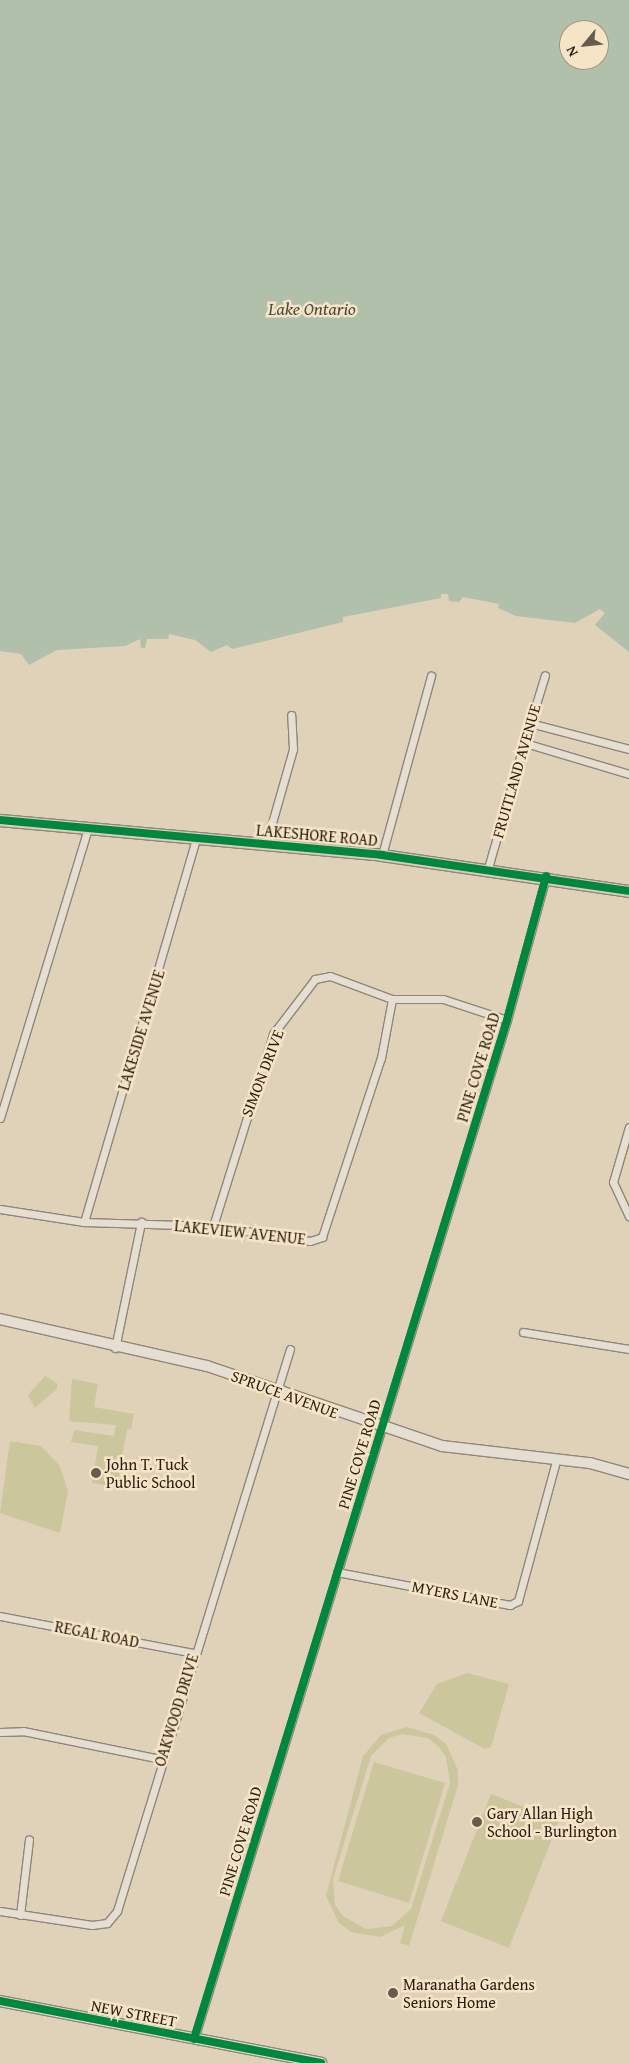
<!DOCTYPE html>
<style>
body{margin:0}
#map{position:relative;width:629px;height:2063px;overflow:hidden;background:#e0d1b9;font-family:"Gentium Book Plus",serif}
div>[style]{position:absolute}
.green>*{inset:0;background:#ccc69d}
.water>*{inset:0;background:#b0c0aa}
.roads{filter:drop-shadow(1px 0 #908678) drop-shadow(-1px 0 #908678) drop-shadow(0 1px #908678) drop-shadow(0 -1px #908678)}
.street>*{height:7px;margin:-3.5px;padding:0 3.5px;transform-origin:3.5px;border-radius:3.5px;background:#e5ded2}
.secondary>*{height:10px;margin:-5px;padding:0 5px;transform-origin:5px;border-radius:5px;background:#e5ded2}
.primary>*{height:11px;margin:-5.5px;padding:0 5.5px;transform-origin:5.5px;border-radius:5.5px;background:#d9cebc}
.cycleway>*{height:8px;margin:-4px;padding:0 4px;transform-origin:4px;border-radius:4px;background:#00873e}
.dots>*{width:14px;height:14px;translate:-50% -50%;box-sizing:border-box;border:2px solid #f6e4c6;border-radius:50%}
span{translate:-50% -50%;white-space:nowrap;text-align:center;line-height:1.15;-webkit-text-stroke:5px #f6e4c6;paint-order:stroke}
.street-label{font-size:16px;color:#261c11}
.poi-label{font-size:16px;color:#261c11}
.left{translate:0 -50%;text-align:left}
.water-label{font-size:18px;color:#494b3d;font-style:italic}
.north{position:absolute;left:559px;top:20px;width:50px;height:50px;box-sizing:border-box;background:#f6e4c6;border:1px solid #a3947e;border-radius:50%;rotate:242deg;font-size:14px;font-weight:700;line-height:20px;text-align:center;color:#261c11}
.north::after{content:'';display:block;margin:auto;width:18px;height:22px;background:#675b4c;clip-path:polygon(50% 0,100% 100%,50% 72%,0 100%)}
</style>
<div id="map">
<div class="green">
<div style="clip-path:polygon(45px 1376px,57px 1383px,57px 1389px,35px 1408px,28px 1395px)"></div>
<div style="clip-path:polygon(72px 1379px,98px 1384px,94px 1407px,134px 1414px,131px 1429px,127px 1429px,119px 1476px,125px 1477px,123px 1488px,92px 1483px,98px 1446px,71px 1442px,74px 1430px,114px 1436px,116px 1425px,69px 1421px)"></div>
<div style="clip-path:polygon(10px 1441px,41px 1446px,60px 1466px,68px 1491px,60px 1533px,0 1513px)"></div>
<div style="clip-path:polygon(467px 1673px,509px 1684px,491px 1747px,485px 1749px,419px 1713px,437px 1684px)"></div>
<div style="clip-path:polygon(evenodd,407px 1727px,434px 1735px,446px 1744px,458px 1770px,458px 1785px,409px 1946px,400px 1943px,405px 1925px,380px 1937px,351px 1932px,339px 1923px,326px 1896px,363px 1756px,381px 1735px,407px 1727px,402px 1734px,428px 1738px,438px 1746px,446px 1757px,450px 1783px,411px 1909px,392px 1926px,366px 1929px,343px 1916px,335px 1905px,333px 1879px,371px 1756px,389px 1738px,402px 1734px)"></div>
<div style="clip-path:polygon(374px 1762px,445px 1783px,409px 1903px,338px 1881px)"></div>
<div style="clip-path:polygon(491px 1794px,559px 1821px,509px 1948px,441px 1921px)"></div>
</div>
<div class="water">
<div style="clip-path:polygon(evenodd,0 0,629px 0,629px 652px,595px 625px,605px 613px,600px 609px,575px 623px,516px 616px,498px 608px,499px 604px,463px 597px,459px 602px,449px 601px,448px 594px,441px 594px,441px 598px,343px 617px,343px 622px,232px 649px,227px 645px,211px 652px,195px 640px,169px 634px,168px 639px,147px 639px,145px 648px,141px 648px,140px 639px,125px 646px,57px 650px,29px 665px,21px 654px,0 651px,0 0,569px 30px,599px 30px,599px 60px,569px 60px,569px 30px)"></div>
</div>
<div class="roads">
<div class="street">
<div style="left:529px;top:727px;width:54px;rotate:-72.9deg"></div>
<div style="left:629px;top:749px;width:102px;rotate:-165.3deg"></div>
<div style="left:530px;top:723px;width:21px;rotate:104deg"></div>
<div style="left:525px;top:743px;width:109px;rotate:16.6deg"></div>
<div style="left:266px;top:844px;width:99px;rotate:-74.1deg"></div>
<div style="left:293px;top:749px;width:34px;rotate:-93deg"></div>
<div style="left:382px;top:855px;width:186px;rotate:-74.7deg"></div>
<div style="left:488px;top:868px;width:133px;rotate:-73.9deg"></div>
<div style="left:0;top:1118px;width:303px;rotate:-73.1deg"></div>
<div style="left:629px;top:1127px;width:57px;rotate:106.2deg"></div>
<div style="left:613px;top:1182px;width:38px;rotate:65deg"></div>
<div style="left:0;top:1209px;width:85px;rotate:8.8deg"></div>
<div style="left:84px;top:1222px;width:129px;rotate:1.8deg"></div>
<div style="left:213px;top:1226px;width:98px;rotate:8.8deg"></div>
<div style="left:310px;top:1241px;width:13px;rotate:-18deg"></div>
<div style="left:322px;top:1237px;width:188px;rotate:-71.8deg"></div>
<div style="left:381px;top:1058px;width:60px;rotate:-79.4deg"></div>
<div style="left:84px;top:1222px;width:400px;rotate:-73.7deg"></div>
<div style="left:213px;top:1226px;width:201px;rotate:-72.6deg"></div>
<div style="left:273px;top:1034px;width:69px;rotate:-52.6deg"></div>
<div style="left:315px;top:979px;width:15px;rotate:-11deg"></div>
<div style="left:330px;top:976px;width:66px;rotate:20.4deg"></div>
<div style="left:392px;top:999px;width:51px"></div>
<div style="left:443px;top:999px;width:67px;rotate:18.2deg"></div>
<div style="left:523px;top:1332px;width:107px;rotate:9.1deg"></div>
<div style="left:115px;top:1348px;width:129px;rotate:-78.3deg"></div>
<div style="left:337px;top:1572px;width:176px;rotate:10.8deg"></div>
<div style="left:510px;top:1605px;width:9px;rotate:-27deg"></div>
<div style="left:518px;top:1601px;width:145px;rotate:-74.8deg"></div>
<div style="left:0;top:1616px;width:197px;rotate:10.8deg"></div>
<div style="left:0;top:1732px;width:23px;rotate:-2deg"></div>
<div style="left:23px;top:1731px;width:141px;rotate:11.5deg"></div>
<div style="left:0;top:1911px;width:93px;rotate:8.7deg"></div>
<div style="left:92px;top:1925px;width:15px;rotate:-8deg"></div>
<div style="left:107px;top:1923px;width:16px;rotate:-50deg"></div>
<div style="left:117px;top:1911px;width:588px;rotate:-72.89deg"></div>
<div style="left:20px;top:1915px;width:76px;rotate:-83.2deg"></div>
<div style="left:194px;top:2039px;width:1066px;rotate:-72.92deg"></div>
<div style="left:507px;top:1020px;width:149px;rotate:-74.8deg"></div>
</div>
<div class="secondary">
<div style="left:0;top:1319px;width:212px;rotate:12.8deg"></div>
<div style="left:207px;top:1366px;width:248px;rotate:18.8deg"></div>
<div style="left:442px;top:1446px;width:149px;rotate:6.6deg"></div>
<div style="left:590px;top:1463px;width:41px;rotate:15.8deg"></div>
<div style="left:0;top:2001px;width:327px;rotate:10.9deg"></div>
</div>
<div class="primary">
<div style="left:0;top:820px;width:384px;rotate:5.2deg"></div>
<div style="left:382px;top:855px;width:250px;rotate:8.3deg"></div>
</div>
</div>
<div class="cycleway">
<div style="left:0;top:820px;width:384px;rotate:5.2deg"></div>
<div style="left:382px;top:855px;width:250px;rotate:8.3deg"></div>
<div style="left:0;top:2001px;width:327px;rotate:10.9deg"></div>
<div style="left:194px;top:2039px;width:1066px;rotate:-72.92deg"></div>
<div style="left:507px;top:1020px;width:149px;rotate:-74.8deg"></div>
</div>
<div class="dots">
<div style="left:96px;top:1473px;background:#675b4c"></div>
<div style="left:477px;top:1822px;background:#675b4c"></div>
<div style="left:393px;top:1993px;background:#675b4c"></div>
</div>
<div class="street-label">
<span style="left:516px;top:771px;rotate:-74deg">FRUITLAND AVENUE</span>
<span style="left:317px;top:835px;rotate:5deg">LAKESHORE ROAD</span>
<span style="left:141px;top:1030px;rotate:-73deg">LAKESIDE AVENUE</span>
<span style="left:478px;top:1067px;rotate:-73deg">PINE COVE ROAD</span>
<span style="left:262px;top:1073px;rotate:-69deg">SIMON DRIVE</span>
<span style="left:240px;top:1232px;rotate:6deg">LAKEVIEW AVENUE</span>
<span style="left:285px;top:1394px;rotate:20deg">SPRUCE AVENUE</span>
<span style="left:359px;top:1454px;rotate:-73deg">PINE COVE ROAD</span>
<span style="left:455px;top:1594px;rotate:11deg">MYERS LANE</span>
<span style="left:97px;top:1634px;rotate:11deg">REGAL ROAD</span>
<span style="left:176px;top:1710px;rotate:-73deg">OAKWOOD DRIVE</span>
<span style="left:240px;top:1841px;rotate:-73deg">PINE COVE ROAD</span>
<span style="left:134px;top:2013px;rotate:11deg">NEW STREET</span>
</div>
<div class="poi-label">
<span class="left" style="left:106px;top:1473px">John T. Tuck<br>Public School</span>
<span class="left" style="left:487px;top:1822px">Gary Allan High<br>School - Burlington</span>
<span class="left" style="left:403px;top:1993px">Maranatha Gardens<br>Seniors Home</span>
</div>
<div class="water-label">
<span style="left:312px;top:309px">Lake Ontario</span>
</div>
<div class="north">N</div>
</div>
